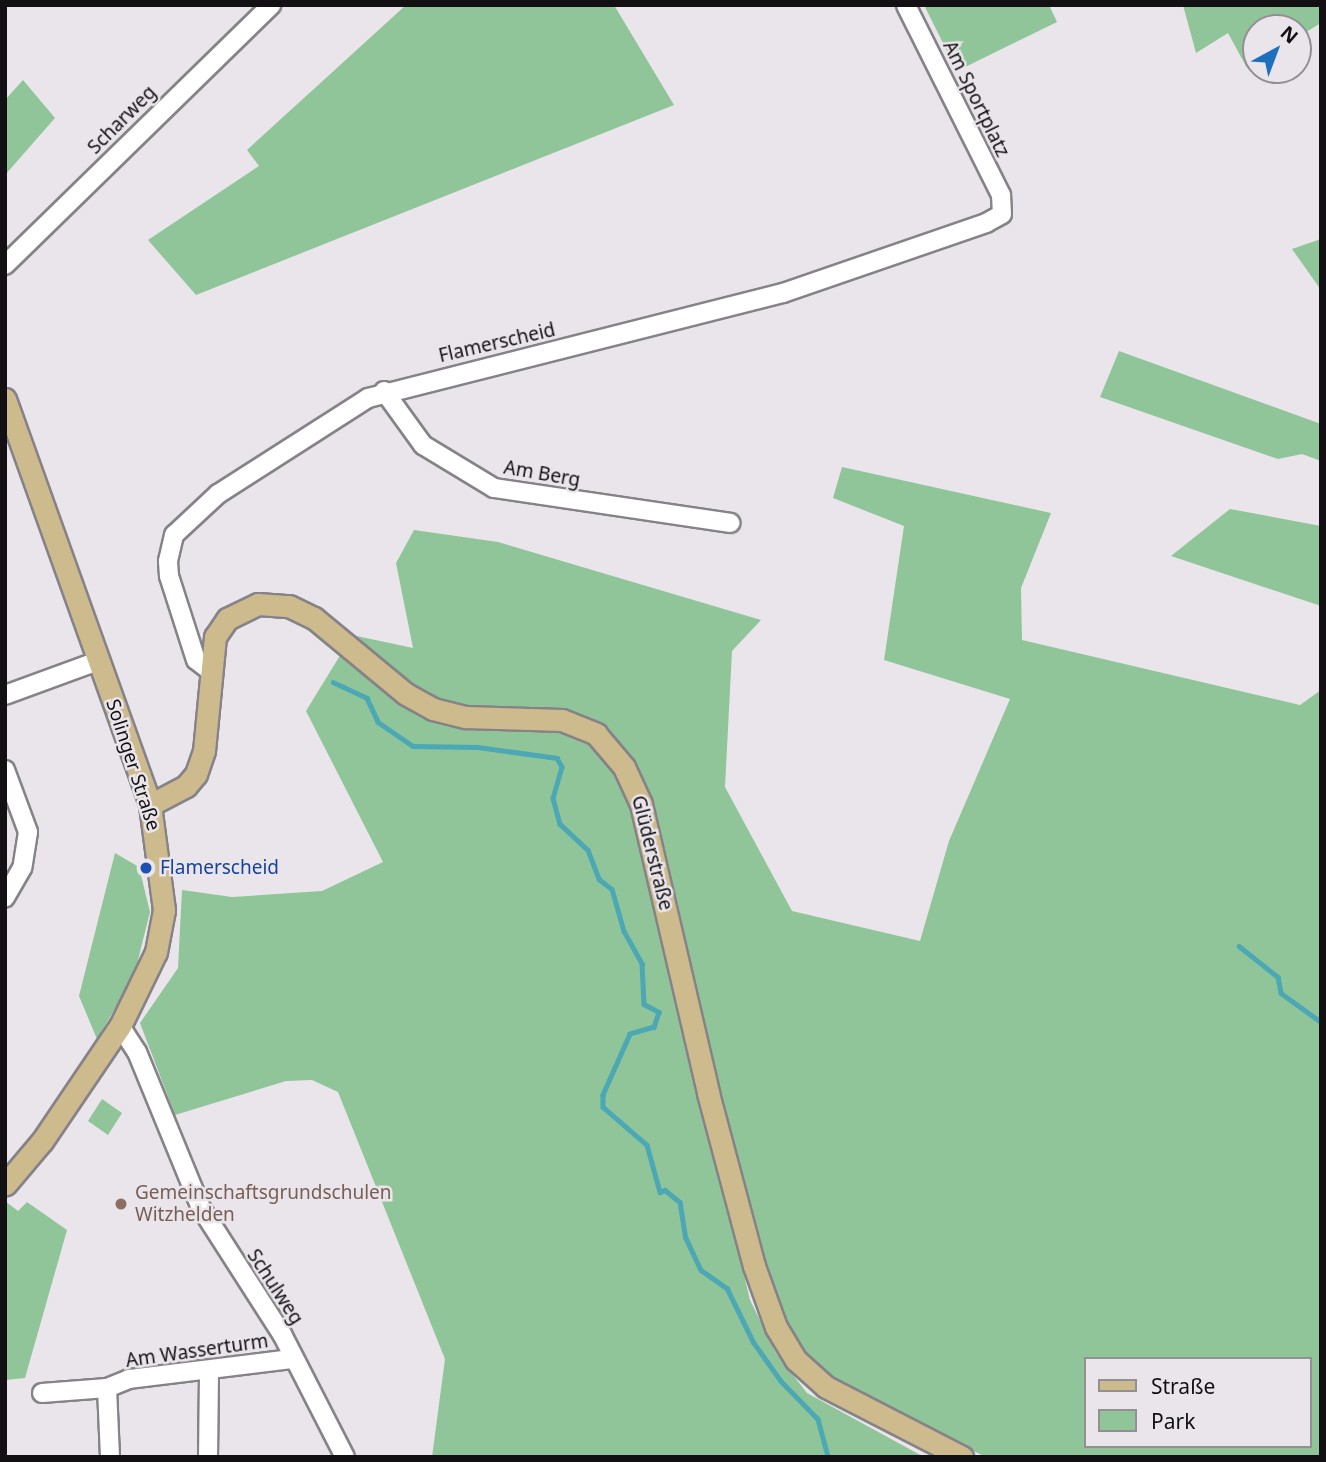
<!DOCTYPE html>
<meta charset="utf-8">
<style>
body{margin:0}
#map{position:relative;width:1326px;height:1462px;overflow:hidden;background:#e9e5eb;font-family:"Noto Sans",sans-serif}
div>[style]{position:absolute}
.green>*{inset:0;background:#8fc599}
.stream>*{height:4.5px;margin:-2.25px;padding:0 2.25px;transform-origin:2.25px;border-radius:2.25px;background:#4ba8b4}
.roads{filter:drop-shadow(2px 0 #868388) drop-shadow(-2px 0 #868388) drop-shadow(0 2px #868388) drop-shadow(0 -2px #868388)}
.minor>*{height:18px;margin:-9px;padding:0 9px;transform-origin:9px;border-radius:9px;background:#fff}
.major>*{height:21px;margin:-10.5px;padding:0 10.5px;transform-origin:10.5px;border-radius:10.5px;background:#cdba8d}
.dots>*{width:19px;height:19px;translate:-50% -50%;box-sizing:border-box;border:4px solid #e9e5eb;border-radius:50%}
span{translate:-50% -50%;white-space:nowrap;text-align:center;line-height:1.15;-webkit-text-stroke:5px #e9e5eb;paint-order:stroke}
.street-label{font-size:19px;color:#121012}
.transit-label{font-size:19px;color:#164399}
.left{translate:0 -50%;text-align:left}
.education-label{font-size:19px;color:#785e54}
.frame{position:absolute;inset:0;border:7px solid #121012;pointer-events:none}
.legend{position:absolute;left:1084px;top:1357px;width:228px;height:91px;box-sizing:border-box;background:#e9e5eb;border:2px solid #939094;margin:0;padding:9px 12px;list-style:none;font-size:21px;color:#121012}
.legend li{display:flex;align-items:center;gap:14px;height:35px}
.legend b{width:35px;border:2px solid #939094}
.north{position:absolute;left:1242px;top:14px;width:70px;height:70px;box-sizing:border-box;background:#e9e5eb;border:2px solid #939094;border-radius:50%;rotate:41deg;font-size:19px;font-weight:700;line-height:28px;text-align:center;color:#121012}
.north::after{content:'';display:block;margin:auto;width:24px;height:32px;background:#1e70bf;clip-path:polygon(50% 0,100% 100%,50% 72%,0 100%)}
</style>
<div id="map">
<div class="green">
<div style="clip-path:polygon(406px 5px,614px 5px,674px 105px,196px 295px,148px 240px,259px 166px,247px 150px)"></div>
<div style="clip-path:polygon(924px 5px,1049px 5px,1057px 22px,957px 71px)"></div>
<div style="clip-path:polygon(1183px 5px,1321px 5px,1321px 23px,1298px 37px,1298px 28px,1256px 28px,1256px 62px,1247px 68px,1228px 33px,1196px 53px)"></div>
<div style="clip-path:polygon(23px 80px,55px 118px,5px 175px,5px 100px)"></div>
<div style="clip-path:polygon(1321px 239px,1321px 290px,1292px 249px)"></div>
<div style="clip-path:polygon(1119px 351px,1321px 424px,1321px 461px,1302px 454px,1278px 459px,1100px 397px)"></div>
<div style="clip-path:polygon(evenodd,842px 467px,1051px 513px,1021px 588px,1022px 640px,1300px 705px,1321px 690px,1321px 1457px,986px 1457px,850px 1392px,810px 1362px,789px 1333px,768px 1283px,617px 744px,508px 711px,438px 703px,352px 635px,413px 648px,396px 563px,414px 530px,498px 542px,761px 620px,732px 651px,725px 787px,792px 911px,920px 941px,949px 841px,1010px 699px,884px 660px,904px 526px,833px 498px,842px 467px,1086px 1359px,1310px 1359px,1310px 1446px,1086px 1446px,1086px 1359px)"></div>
<div style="clip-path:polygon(1230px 509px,1321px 526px,1321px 606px,1171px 556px)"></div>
<div style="clip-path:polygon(344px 649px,402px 701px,565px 729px,585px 737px,616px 769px,632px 804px,750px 1300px,776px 1353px,807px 1393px,924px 1457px,432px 1457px,445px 1359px,338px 1092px,312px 1080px,286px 1081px,175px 1115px,140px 1023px,178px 968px,182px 890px,232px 897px,322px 891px,383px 862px,306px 711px)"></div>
<div style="clip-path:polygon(115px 853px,139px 867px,150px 912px,134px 976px,97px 1039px,79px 996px)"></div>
<div style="clip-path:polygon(102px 1099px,122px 1113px,108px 1135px,88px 1121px)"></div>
<div style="clip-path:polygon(5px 1201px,18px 1211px,27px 1202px,67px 1230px,25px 1378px,5px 1380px)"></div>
</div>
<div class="stream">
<div style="left:333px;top:682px;width:38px;rotate:25deg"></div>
<div style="left:367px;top:698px;width:26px;rotate:65deg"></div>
<div style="left:378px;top:722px;width:42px;rotate:34.4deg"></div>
<div style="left:413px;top:746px;width:65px;rotate:0.9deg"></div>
<div style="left:478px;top:747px;width:80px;rotate:7.9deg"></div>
<div style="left:557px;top:758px;width:10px;rotate:61deg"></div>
<div style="left:562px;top:767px;width:32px;rotate:106deg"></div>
<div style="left:553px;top:798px;width:27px;rotate:75deg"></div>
<div style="left:560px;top:824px;width:38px;rotate:43deg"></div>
<div style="left:588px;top:850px;width:31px;rotate:69deg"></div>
<div style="left:599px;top:879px;width:16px;rotate:38deg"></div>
<div style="left:612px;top:889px;width:44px;rotate:74.1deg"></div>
<div style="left:624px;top:931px;width:38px;rotate:61deg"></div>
<div style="left:642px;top:964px;width:40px;rotate:87.1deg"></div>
<div style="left:644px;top:1004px;width:17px;rotate:28deg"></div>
<div style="left:659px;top:1012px;width:16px;rotate:108deg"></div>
<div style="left:654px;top:1027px;width:25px;rotate:164deg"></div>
<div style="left:630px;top:1034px;width:67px;rotate:113.9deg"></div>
<div style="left:603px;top:1095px;width:12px;rotate:90deg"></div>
<div style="left:603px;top:1107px;width:58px;rotate:40.8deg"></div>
<div style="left:647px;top:1145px;width:49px;rotate:74.5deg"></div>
<div style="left:660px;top:1192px;width:5px;rotate:-22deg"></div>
<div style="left:665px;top:1190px;width:19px;rotate:39deg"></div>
<div style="left:680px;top:1202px;width:36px;rotate:81deg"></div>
<div style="left:686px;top:1238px;width:35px;rotate:65deg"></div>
<div style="left:701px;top:1270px;width:32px;rotate:35deg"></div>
<div style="left:727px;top:1288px;width:61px;rotate:63.9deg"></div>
<div style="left:754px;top:1343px;width:47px;rotate:54.6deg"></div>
<div style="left:781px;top:1381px;width:53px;rotate:45.8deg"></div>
<div style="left:818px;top:1419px;width:39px;rotate:75deg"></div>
<div style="left:1239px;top:946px;width:50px;rotate:38.5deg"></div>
<div style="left:1278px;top:977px;width:16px;rotate:79deg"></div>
<div style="left:1281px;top:993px;width:49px;rotate:35.9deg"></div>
</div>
<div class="roads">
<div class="minor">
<div style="left:5px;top:265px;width:372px;rotate:-44.3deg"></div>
<div style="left:384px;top:391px;width:67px;rotate:54.2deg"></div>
<div style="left:423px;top:445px;width:83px;rotate:31.2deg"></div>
<div style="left:494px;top:488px;width:239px;rotate:8.4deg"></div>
<div style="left:209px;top:670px;width:16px;rotate:-142deg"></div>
<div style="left:196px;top:660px;width:88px;rotate:-107.8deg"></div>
<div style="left:169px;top:576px;width:15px;rotate:-94deg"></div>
<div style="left:168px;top:561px;width:27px;rotate:-77deg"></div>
<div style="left:174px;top:535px;width:60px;rotate:-43deg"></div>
<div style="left:218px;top:494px;width:178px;rotate:-32.6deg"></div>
<div style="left:368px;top:398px;width:428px;rotate:-14.2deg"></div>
<div style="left:783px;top:293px;width:215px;rotate:-19deg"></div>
<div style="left:986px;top:223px;width:18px;rotate:-29deg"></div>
<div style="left:1002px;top:214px;width:19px;rotate:-93deg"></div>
<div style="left:1001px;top:195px;width:212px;rotate:-116.6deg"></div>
<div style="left:5px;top:695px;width:99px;rotate:-20.1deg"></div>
<div style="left:5px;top:770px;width:66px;rotate:69.6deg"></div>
<div style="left:28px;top:832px;width:36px;rotate:99deg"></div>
<div style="left:22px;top:868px;width:34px;rotate:120deg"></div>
<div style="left:120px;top:1026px;width:31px;rotate:57deg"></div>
<div style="left:137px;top:1052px;width:169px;rotate:67.7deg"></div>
<div style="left:201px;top:1208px;width:150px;rotate:57.3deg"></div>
<div style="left:282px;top:1334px;width:138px;rotate:62.9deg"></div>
<div style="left:107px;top:1388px;width:69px;rotate:87.5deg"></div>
<div style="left:42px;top:1393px;width:65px;rotate:-4.4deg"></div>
<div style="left:107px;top:1388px;width:24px;rotate:-22deg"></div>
<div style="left:129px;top:1379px;width:165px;rotate:-7deg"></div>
<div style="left:208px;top:1457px;width:87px;rotate:-89.3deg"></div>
</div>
<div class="major">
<div style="left:5px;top:399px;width:431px;rotate:70.3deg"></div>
<div style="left:150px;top:805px;width:106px;rotate:82.4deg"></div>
<div style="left:164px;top:910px;width:43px;rotate:100.8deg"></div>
<div style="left:156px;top:952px;width:82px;rotate:115.9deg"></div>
<div style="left:120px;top:1026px;width:139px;rotate:124.1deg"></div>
<div style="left:42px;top:1141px;width:57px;rotate:130.1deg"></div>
<div style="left:150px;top:805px;width:41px;rotate:-27.8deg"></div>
<div style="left:186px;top:786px;width:16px;rotate:-50deg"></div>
<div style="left:196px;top:774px;width:24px;rotate:-71deg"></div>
<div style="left:204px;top:751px;width:115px;rotate:-84.5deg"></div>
<div style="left:215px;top:637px;width:22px;rotate:-56deg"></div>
<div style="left:227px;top:619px;width:34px;rotate:-26deg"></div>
<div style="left:258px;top:604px;width:31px;rotate:4deg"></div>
<div style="left:289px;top:606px;width:28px;rotate:26deg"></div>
<div style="left:314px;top:618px;width:119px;rotate:39.6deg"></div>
<div style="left:406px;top:694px;width:31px;rotate:29deg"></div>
<div style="left:433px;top:709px;width:34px;rotate:14deg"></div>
<div style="left:466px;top:717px;width:96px;rotate:1.8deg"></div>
<div style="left:562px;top:720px;width:37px;rotate:22deg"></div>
<div style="left:596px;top:734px;width:43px;rotate:49.7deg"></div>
<div style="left:624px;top:767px;width:41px;rotate:65.3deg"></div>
<div style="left:641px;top:804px;width:297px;rotate:76.9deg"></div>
<div style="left:708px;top:1093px;width:179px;rotate:75.1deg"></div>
<div style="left:754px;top:1266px;width:65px;rotate:70.2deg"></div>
<div style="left:776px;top:1327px;width:39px;rotate:59deg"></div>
<div style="left:796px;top:1360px;width:40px;rotate:42deg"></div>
<div style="left:826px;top:1387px;width:153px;rotate:27.2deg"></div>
</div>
</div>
<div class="dots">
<div style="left:146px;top:868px;background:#1a4fb4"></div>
<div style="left:121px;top:1204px;background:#8d6e63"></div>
</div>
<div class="street-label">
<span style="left:976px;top:99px;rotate:64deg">Am Sportplatz</span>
<span style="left:122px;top:120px;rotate:-45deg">Scharweg</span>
<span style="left:497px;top:343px;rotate:-13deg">Flamerscheid</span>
<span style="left:542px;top:474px;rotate:10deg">Am Berg</span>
<span style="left:133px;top:765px;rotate:72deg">Solinger Straße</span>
<span style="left:652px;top:853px;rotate:76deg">Glüderstraße</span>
<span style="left:275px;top:1287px;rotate:57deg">Schulweg</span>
<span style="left:197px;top:1351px;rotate:-8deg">Am Wasserturm</span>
</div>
<div class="transit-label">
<span class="left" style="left:160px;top:868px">Flamerscheid</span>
</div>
<div class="education-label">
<span class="left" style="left:135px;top:1204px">Gemeinschaftsgrundschulen<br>Witzhelden</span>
</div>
<div class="frame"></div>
<ul class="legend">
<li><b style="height:9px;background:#cdba8d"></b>Straße</li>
<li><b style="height:19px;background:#8fc599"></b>Park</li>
</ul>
<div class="north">N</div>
</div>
